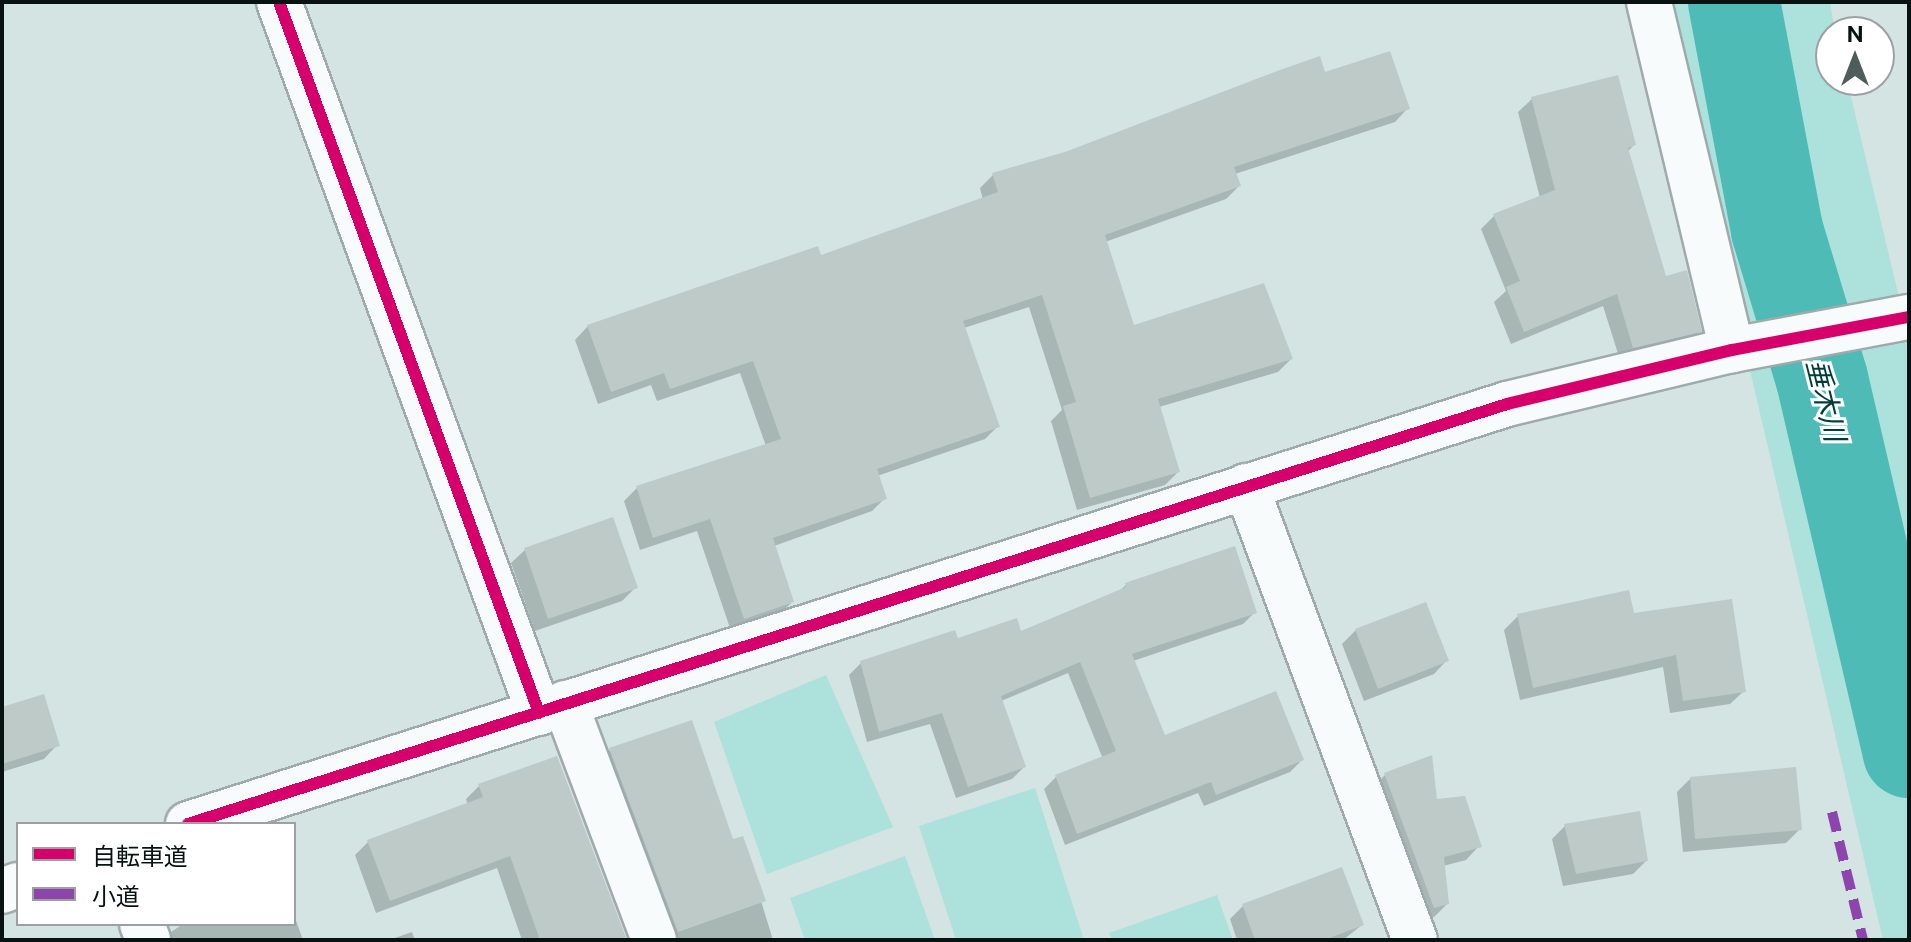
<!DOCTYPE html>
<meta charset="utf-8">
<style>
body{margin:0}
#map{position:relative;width:1911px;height:942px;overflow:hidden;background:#d3e4e2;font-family:"Public Sans","Noto Sans JP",sans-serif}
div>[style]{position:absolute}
.green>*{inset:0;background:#ace1dc}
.shadow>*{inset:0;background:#0003}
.river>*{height:92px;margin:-46px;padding:0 46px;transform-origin:46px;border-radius:46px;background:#4fbbb6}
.building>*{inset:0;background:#bdcac8}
.roads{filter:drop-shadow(2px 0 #9eabaa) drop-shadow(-2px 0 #9eabaa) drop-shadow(0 2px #9eabaa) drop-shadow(0 -2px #9eabaa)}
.street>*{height:44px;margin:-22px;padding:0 22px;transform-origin:22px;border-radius:22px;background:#f8fbfb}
.secondary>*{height:44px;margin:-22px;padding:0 22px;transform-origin:22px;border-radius:22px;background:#f8fbfb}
.quiet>*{height:10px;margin-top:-5px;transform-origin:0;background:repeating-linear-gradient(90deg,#8e44ad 0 20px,transparent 0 30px)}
.cycleway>*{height:12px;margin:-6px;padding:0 6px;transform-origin:6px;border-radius:6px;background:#d6006c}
span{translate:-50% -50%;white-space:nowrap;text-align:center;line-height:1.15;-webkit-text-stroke:6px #fff;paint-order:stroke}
.water-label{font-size:28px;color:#003d3a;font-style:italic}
.frame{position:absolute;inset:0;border:4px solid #071211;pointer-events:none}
.legend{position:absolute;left:16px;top:822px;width:280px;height:104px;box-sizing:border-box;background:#fff;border:2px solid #9ca0a0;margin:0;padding:10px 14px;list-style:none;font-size:24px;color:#071211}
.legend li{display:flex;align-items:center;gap:16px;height:40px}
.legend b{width:40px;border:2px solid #9ca0a0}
.north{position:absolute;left:1815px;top:16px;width:80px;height:80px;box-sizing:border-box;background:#fff;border:2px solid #9ca0a0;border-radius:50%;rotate:0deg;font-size:22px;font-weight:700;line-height:32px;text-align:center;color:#071211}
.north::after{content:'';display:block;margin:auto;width:28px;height:36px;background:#4e5c5a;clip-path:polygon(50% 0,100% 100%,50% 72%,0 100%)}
</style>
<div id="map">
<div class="green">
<div style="clip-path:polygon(1664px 2px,1830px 2px,1835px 32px,1831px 32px,1831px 80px,1847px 80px,1909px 339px,1909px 940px,1883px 940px)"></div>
<div style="clip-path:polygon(826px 675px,893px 827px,767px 874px,714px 722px)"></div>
<div style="clip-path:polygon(1035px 788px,1084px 940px,956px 940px,919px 826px)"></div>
<div style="clip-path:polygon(905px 856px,935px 940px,805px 940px,790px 898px)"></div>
<div style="clip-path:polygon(1217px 895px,1233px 940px,1112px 940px,1109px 933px)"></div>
</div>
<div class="shadow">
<div style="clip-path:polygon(1324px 75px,1408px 108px,1395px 122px,1235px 174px,1239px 186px,1226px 199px,1105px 242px,1132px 328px,1291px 359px,1278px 372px,1159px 407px,1178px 472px,1165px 485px,1077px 510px,1051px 421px,1062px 410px,1029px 307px,964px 328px,998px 426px,985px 439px,877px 476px,885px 498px,872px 511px,774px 546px,792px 602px,779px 615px,731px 631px,697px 531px,640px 550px,624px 501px,637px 488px,766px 446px,740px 373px,657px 401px,651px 385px,598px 404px,575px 340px,588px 326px,820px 257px,983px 200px,980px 188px,993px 175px)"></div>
<div style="clip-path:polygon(1532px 99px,1634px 145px,1627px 152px,1665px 279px,1700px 331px,1686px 344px,1620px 360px,1603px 306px,1511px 344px,1494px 302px,1506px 291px,1481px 229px,1494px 216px,1540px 198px,1518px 112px)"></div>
<div style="clip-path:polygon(525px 550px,636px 587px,622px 601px,535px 631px,511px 563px)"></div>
<div style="clip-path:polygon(1126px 585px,1255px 612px,1243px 624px,1133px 661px,1164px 737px,1302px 760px,1290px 772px,1204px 806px,1198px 793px,1065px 845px,1044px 789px,1056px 777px,1103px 759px,1068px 673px,1001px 701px,1024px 767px,1012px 779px,956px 798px,930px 724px,867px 742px,849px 675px,861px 663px,956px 641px,1020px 634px,1117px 593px)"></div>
<div style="clip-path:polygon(1518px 616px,1633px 616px,1744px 691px,1730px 704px,1670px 713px,1663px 667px,1520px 700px,1504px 630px)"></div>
<div style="clip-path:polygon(1356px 630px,1447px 660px,1434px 674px,1364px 701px,1342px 644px)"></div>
<div style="clip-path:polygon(2px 709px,57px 745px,44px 759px,2px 772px)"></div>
<div style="clip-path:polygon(610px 750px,732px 842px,742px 839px,773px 940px,663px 940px,596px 763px)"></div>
<div style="clip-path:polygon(1385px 775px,1435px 801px,1479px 846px,1466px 860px,1443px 866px,1447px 904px,1434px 917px,1420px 920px,1372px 788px)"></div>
<div style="clip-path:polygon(1691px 778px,1800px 829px,1786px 843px,1683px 852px,1677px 792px)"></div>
<div style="clip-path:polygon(479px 786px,625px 940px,522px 940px,497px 868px,376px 913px,355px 855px,368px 842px,468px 805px,466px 799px)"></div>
<div style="clip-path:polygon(1565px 826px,1646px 861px,1633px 874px,1563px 886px,1552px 839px)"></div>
<div style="clip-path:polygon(1243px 906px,1362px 925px,1343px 940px,1237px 940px,1230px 919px)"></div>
<div style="clip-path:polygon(294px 915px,303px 940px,159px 940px,183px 924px,294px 924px)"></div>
<div style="clip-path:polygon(412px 932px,415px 940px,389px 940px)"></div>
</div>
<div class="river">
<div style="left:1734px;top:2px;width:232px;rotate:79.3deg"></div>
<div style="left:1777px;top:230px;width:156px;rotate:73.2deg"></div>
<div style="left:1822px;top:379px;width:383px;rotate:76.9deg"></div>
</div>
<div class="building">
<div style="clip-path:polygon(1390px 51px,1410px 109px,1234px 167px,1241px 186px,1105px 235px,1134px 325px,1264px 283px,1293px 359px,1158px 399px,1180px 472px,1090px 498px,1063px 406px,1076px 402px,1042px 295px,963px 321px,1000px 427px,877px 469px,887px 499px,773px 538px,794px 602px,744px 619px,710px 519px,653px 538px,636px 486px,781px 439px,753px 361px,670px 389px,664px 373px,611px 392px,587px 325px,818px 246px,821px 255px,998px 192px,992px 173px,1065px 152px,1277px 71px,1320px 56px,1325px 72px)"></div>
<div style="clip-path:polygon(1618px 75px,1636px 145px,1628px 148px,1666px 276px,1687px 270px,1702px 332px,1633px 348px,1617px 294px,1524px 332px,1506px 287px,1520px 281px,1493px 214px,1555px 190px,1531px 97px)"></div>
<div style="clip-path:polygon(613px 517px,638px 588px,548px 619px,524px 548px)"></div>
<div style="clip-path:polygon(1235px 546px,1257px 613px,1132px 654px,1165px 735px,1276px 691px,1304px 760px,1216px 795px,1211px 782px,1077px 834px,1055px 775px,1116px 751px,1080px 662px,1001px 696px,1026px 767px,968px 787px,942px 713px,879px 732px,860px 661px,955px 630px,958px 638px,1017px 618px,1021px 631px,1126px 587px,1125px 583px)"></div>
<div style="clip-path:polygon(1629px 590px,1634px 613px,1732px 599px,1746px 692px,1683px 701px,1676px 655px,1533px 688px,1517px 614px)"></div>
<div style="clip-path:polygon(1426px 602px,1449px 661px,1378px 689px,1355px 629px)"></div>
<div style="clip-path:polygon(44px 694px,60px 746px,2px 764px,2px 707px)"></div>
<div style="clip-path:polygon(692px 720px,733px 839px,743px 836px,766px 901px,678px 932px,609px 748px)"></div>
<div style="clip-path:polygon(1432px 755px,1437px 799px,1465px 796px,1482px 847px,1444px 857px,1449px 904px,1434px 908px,1384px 773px)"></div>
<div style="clip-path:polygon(557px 756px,627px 940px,540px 940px,510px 856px,390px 901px,367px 840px,483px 797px,478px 784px)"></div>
<div style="clip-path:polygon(1796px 767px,1802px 830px,1695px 839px,1690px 777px)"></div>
<div style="clip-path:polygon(1640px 811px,1648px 861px,1576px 874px,1564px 824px)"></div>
<div style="clip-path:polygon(1342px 867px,1364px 925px,1324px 940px,1255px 940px,1242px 904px)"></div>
</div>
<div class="roads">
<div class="street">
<div style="left:279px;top:2px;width:757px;rotate:69.91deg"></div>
<div style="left:1649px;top:2px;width:358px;rotate:76.6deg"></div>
<div style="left:1246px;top:486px;width:484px;rotate:69.6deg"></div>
<div style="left:565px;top:703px;width:253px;rotate:69.4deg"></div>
<div style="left:188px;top:824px;width:1384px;rotate:-17.66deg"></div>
<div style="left:1507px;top:404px;width:231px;rotate:-13.5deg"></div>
<div style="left:1732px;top:350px;width:180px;rotate:-10.6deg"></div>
<div style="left:142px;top:924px;width:17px;rotate:69deg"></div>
</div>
<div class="secondary">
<div style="left:2px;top:891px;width:17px;rotate:-21deg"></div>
</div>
</div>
<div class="quiet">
<div style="left:1832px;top:812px;width:132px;rotate:76.4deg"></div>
</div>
<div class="cycleway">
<div style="left:279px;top:2px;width:757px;rotate:69.91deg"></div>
<div style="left:188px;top:824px;width:1384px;rotate:-17.66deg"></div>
<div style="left:1507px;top:404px;width:231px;rotate:-13.5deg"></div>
<div style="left:1732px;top:350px;width:180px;rotate:-10.6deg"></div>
</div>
<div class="water-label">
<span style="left:1826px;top:400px;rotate:76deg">垂木川</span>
</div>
<div class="frame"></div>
<ul class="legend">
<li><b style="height:10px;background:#d6006c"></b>自転車道</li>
<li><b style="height:10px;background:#8e44ad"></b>小道</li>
</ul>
<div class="north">N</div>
</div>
